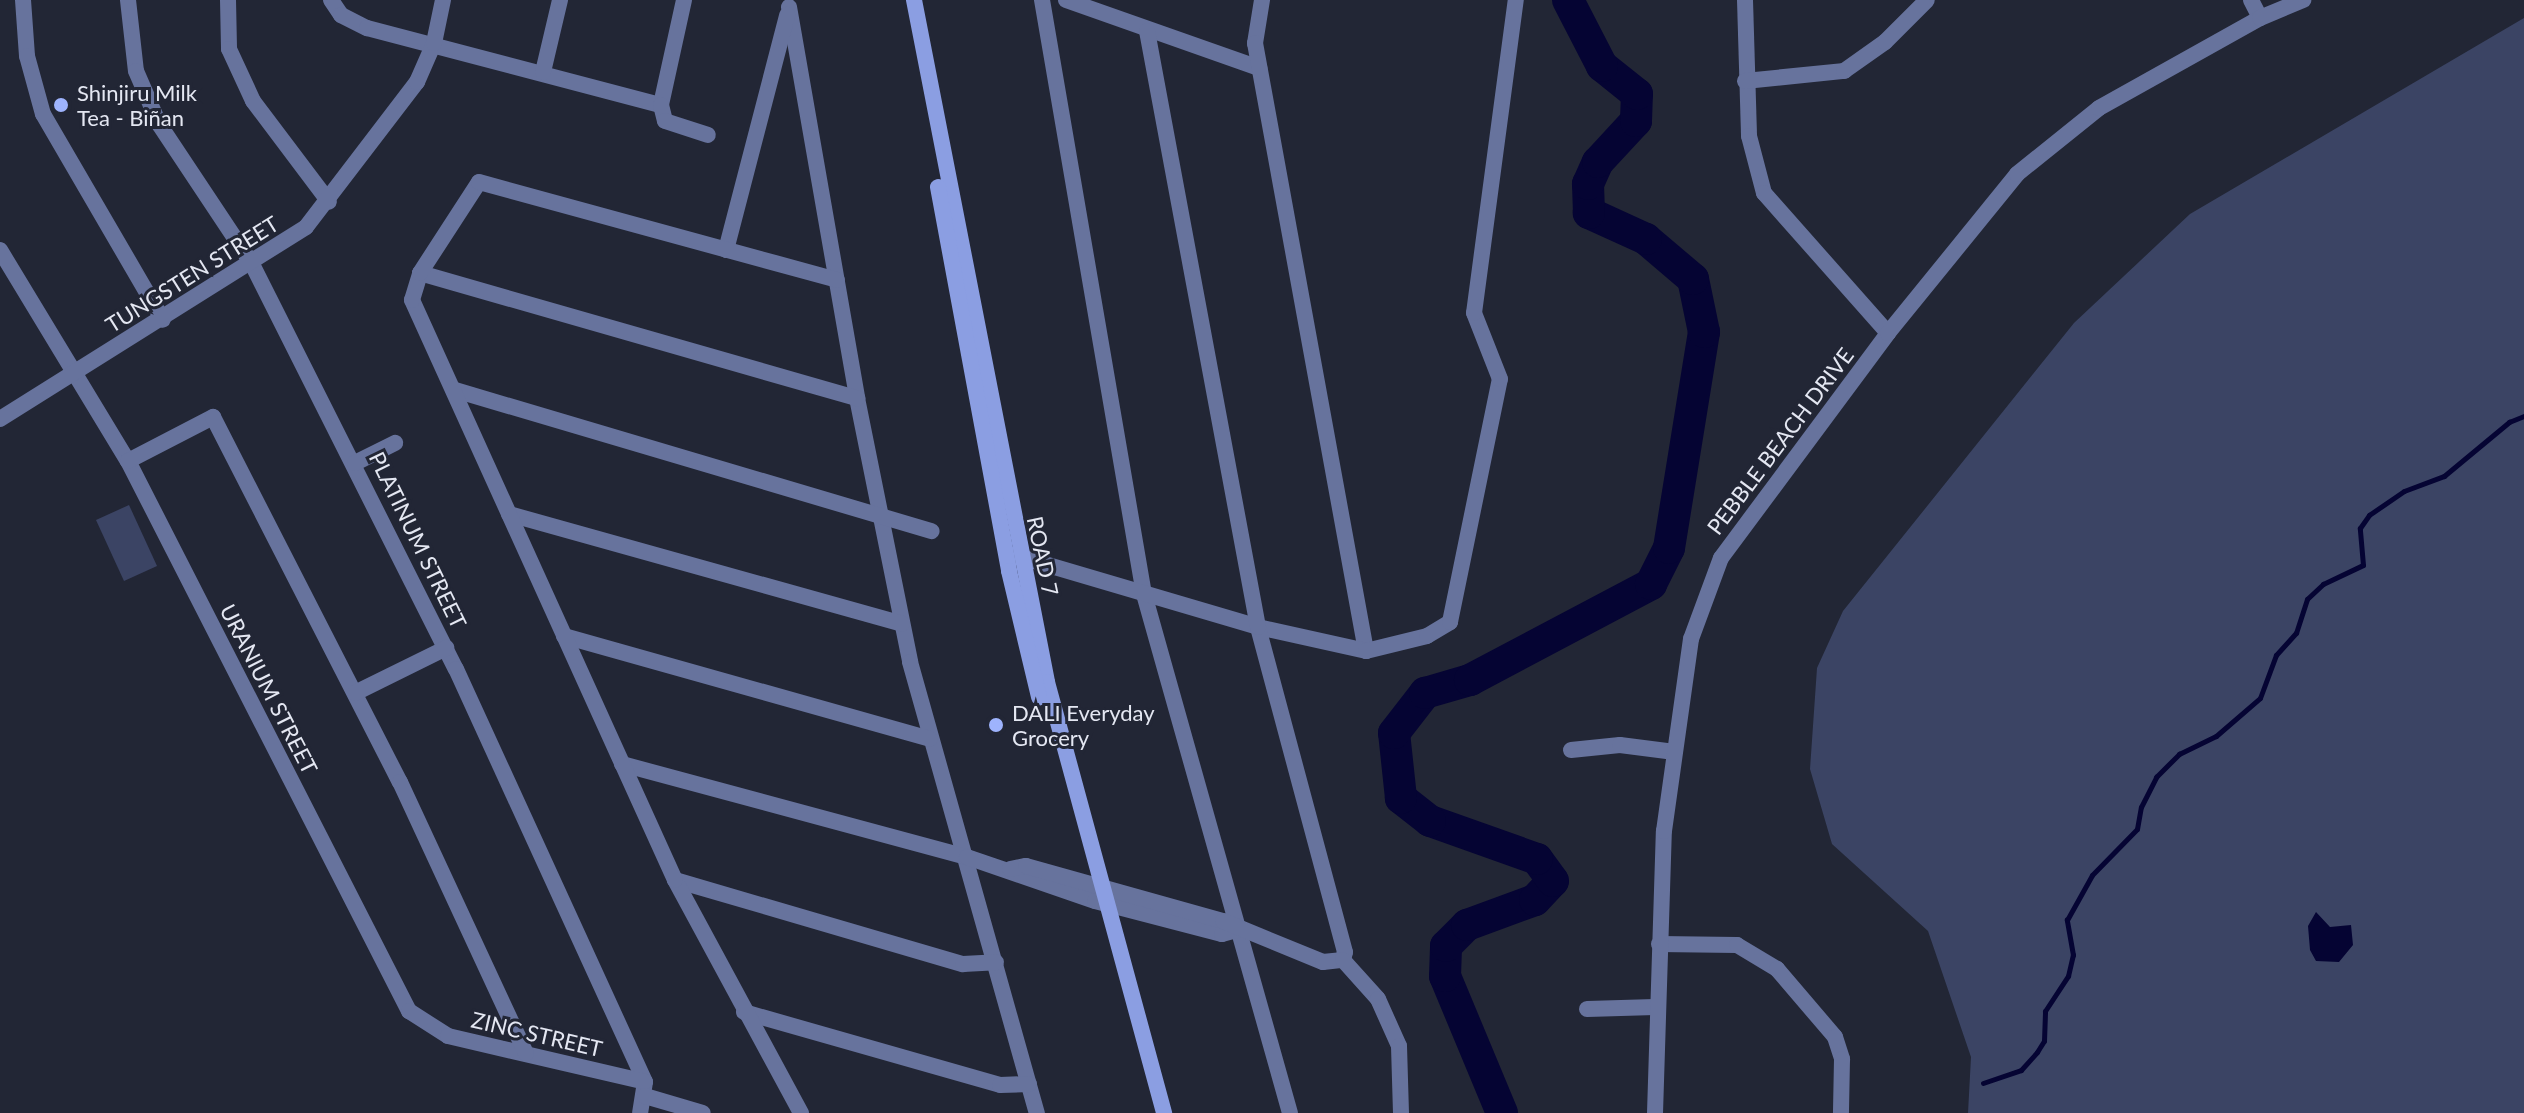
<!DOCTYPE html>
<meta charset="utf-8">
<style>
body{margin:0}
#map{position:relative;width:2524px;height:1113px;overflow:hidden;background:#222635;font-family:Lato,sans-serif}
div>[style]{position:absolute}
.green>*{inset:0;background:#3b4464}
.water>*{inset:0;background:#050433}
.stream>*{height:5px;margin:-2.5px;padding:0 2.5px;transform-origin:2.5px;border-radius:2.5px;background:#050433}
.river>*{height:32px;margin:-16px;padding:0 16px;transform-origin:16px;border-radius:16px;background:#050433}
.street>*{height:16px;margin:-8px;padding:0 8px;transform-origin:8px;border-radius:8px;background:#67739d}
.secondary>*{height:16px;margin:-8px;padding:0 8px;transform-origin:8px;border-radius:8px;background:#8b9ee2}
.dots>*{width:22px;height:22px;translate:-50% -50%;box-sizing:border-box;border:4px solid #222635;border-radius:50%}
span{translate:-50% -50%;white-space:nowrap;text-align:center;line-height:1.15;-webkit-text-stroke:6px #222635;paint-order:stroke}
.poi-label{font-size:22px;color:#e4e7f2}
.left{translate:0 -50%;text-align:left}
.street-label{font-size:22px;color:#e4e7f2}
</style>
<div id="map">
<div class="green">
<div style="clip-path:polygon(2524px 18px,2524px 1113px,1968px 1113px,1971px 1057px,1928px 931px,1832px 844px,1810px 769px,1817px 668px,1843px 611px,2074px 323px,2190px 214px)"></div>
<div style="clip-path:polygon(129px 505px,157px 566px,124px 581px,96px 520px)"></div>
</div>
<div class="water">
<div style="clip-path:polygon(2316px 912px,2330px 927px,2351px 925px,2353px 945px,2339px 962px,2316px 961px,2310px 950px,2308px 926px)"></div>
</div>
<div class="stream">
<div style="left:1983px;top:1083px;width:40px;rotate:-18.9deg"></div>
<div style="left:2021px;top:1070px;width:24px;rotate:-48deg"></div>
<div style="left:2037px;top:1052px;width:13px;rotate:-58deg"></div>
<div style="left:2044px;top:1041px;width:30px;rotate:-88deg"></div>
<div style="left:2045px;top:1011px;width:42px;rotate:-56.7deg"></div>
<div style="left:2068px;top:976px;width:22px;rotate:-77deg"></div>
<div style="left:2073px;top:955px;width:36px;rotate:-100deg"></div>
<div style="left:2067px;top:920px;width:51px;rotate:-60.9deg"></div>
<div style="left:2092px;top:875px;width:64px;rotate:-45.6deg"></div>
<div style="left:2137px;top:829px;width:22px;rotate:-80deg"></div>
<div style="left:2141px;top:807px;width:34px;rotate:-63deg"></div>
<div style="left:2156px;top:777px;width:33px;rotate:-45deg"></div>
<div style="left:2179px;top:754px;width:41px;rotate:-25.9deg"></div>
<div style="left:2216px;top:736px;width:58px;rotate:-40.8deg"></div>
<div style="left:2260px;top:698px;width:46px;rotate:-69.6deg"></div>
<div style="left:2276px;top:655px;width:30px;rotate:-48deg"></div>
<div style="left:2296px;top:633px;width:36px;rotate:-72deg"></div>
<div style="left:2307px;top:599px;width:22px;rotate:-43deg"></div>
<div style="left:2323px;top:584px;width:44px;rotate:-25.4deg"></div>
<div style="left:2363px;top:565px;width:37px;rotate:-95deg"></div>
<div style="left:2360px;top:528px;width:16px;rotate:-55deg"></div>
<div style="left:2369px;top:515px;width:42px;rotate:-34.4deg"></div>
<div style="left:2404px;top:491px;width:43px;rotate:-20.6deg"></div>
<div style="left:2444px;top:476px;width:85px;rotate:-39.7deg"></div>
<div style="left:2509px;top:422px;width:16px;rotate:-22deg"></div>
</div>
<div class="river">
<div style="left:1502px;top:1113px;width:148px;rotate:-112.6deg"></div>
<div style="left:1445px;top:976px;width:30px;rotate:-88deg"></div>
<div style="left:1446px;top:946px;width:30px;rotate:-45deg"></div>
<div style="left:1467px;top:925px;width:72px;rotate:-20.2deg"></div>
<div style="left:1535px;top:900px;width:26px;rotate:-47deg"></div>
<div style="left:1553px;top:881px;width:27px;rotate:-126deg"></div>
<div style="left:1537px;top:859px;width:114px;rotate:-160.4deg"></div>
<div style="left:1430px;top:821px;width:37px;rotate:-142deg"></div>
<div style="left:1401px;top:798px;width:65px;rotate:-96.1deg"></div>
<div style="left:1394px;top:733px;width:51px;rotate:-52.2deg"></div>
<div style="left:1425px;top:693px;width:47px;rotate:-16.1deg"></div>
<div style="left:1470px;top:680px;width:205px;rotate:-27.9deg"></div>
<div style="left:1651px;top:584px;width:40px;rotate:-63.4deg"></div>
<div style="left:1669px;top:548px;width:219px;rotate:-80.8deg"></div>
<div style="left:1704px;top:332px;width:54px;rotate:-101.7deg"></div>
<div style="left:1693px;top:279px;width:62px;rotate:-139.6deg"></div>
<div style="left:1646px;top:239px;width:63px;rotate:-155.5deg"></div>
<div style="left:1589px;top:213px;width:29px;rotate:-92deg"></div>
<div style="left:1588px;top:184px;width:24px;rotate:-66deg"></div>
<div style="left:1598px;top:162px;width:56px;rotate:-47.2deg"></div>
<div style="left:1636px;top:121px;width:27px;rotate:-88deg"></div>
<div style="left:1637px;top:94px;width:45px;rotate:-141.3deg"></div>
<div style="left:1602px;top:66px;width:74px;rotate:-117.3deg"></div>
</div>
<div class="street">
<div style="left:23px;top:0;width:56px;rotate:85.9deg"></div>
<div style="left:27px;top:56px;width:60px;rotate:74.6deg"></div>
<div style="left:43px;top:114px;width:238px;rotate:59.8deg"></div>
<div style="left:128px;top:0;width:71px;rotate:83.6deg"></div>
<div style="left:136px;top:71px;width:58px;rotate:66.5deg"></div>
<div style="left:159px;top:124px;width:168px;rotate:56.4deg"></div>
<div style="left:252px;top:264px;width:453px;rotate:63.3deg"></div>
<div style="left:456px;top:669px;width:454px;rotate:65.4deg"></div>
<div style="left:645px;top:1082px;width:31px;rotate:99deg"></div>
<div style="left:228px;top:0;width:49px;rotate:88.8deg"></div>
<div style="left:229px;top:49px;width:57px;rotate:65.2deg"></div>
<div style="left:253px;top:101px;width:126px;rotate:53deg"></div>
<div style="left:331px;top:0;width:18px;rotate:56deg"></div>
<div style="left:341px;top:15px;width:29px;rotate:27deg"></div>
<div style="left:367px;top:28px;width:304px;rotate:14.7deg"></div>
<div style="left:684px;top:0;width:107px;rotate:102.4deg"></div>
<div style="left:661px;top:105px;width:16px;rotate:76deg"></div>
<div style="left:665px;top:121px;width:45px;rotate:18deg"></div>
<div style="left:1042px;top:0;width:603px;rotate:80.26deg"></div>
<div style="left:1144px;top:594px;width:539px;rotate:74.29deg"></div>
<div style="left:1066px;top:0;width:205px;rotate:19.4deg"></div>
<div style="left:1262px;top:0;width:44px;rotate:99.2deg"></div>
<div style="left:1255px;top:43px;width:618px;rotate:79.65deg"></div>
<div style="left:1745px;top:0;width:136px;rotate:88.3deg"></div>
<div style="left:1749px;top:136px;width:59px;rotate:75.3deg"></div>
<div style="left:1764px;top:193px;width:187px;rotate:48.5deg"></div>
<div style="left:2251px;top:0;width:20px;rotate:63deg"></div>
<div style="left:789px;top:7px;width:397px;rotate:80.1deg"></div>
<div style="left:857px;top:398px;width:269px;rotate:78.6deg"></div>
<div style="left:910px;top:662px;width:469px;rotate:74.3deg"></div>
<div style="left:543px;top:72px;width:74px;rotate:-76.7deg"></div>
<div style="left:1745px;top:81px;width:100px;rotate:-5.8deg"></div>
<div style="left:1844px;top:71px;width:50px;rotate:-35.3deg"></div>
<div style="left:1885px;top:42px;width:59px;rotate:-45deg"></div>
<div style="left:0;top:250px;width:247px;rotate:58.8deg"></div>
<div style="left:128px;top:461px;width:618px;rotate:62.94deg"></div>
<div style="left:409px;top:1011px;width:46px;rotate:32.7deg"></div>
<div style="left:448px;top:1036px;width:202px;rotate:13.1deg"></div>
<div style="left:726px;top:250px;width:243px;rotate:-75.4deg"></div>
<div style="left:420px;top:273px;width:455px;rotate:16deg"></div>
<div style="left:455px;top:390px;width:497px;rotate:16.5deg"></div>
<div style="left:0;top:419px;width:361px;rotate:-32.1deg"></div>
<div style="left:306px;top:227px;width:183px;rotate:-52.6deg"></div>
<div style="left:417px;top:82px;width:43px;rotate:-66.4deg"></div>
<div style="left:434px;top:43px;width:44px;rotate:-78.2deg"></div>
<div style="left:128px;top:461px;width:96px;rotate:-27.4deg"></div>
<div style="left:213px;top:417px;width:410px;rotate:62.9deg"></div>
<div style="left:400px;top:782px;width:299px;rotate:65.1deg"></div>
<div style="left:355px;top:463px;width:45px;rotate:-26.6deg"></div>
<div style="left:509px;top:514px;width:408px;rotate:15.6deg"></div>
<div style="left:1014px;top:555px;width:254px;rotate:16.4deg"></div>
<div style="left:1258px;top:627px;width:111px;rotate:12.5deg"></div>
<div style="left:1366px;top:651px;width:63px;rotate:-13.8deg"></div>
<div style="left:1427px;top:636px;width:27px;rotate:-31deg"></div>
<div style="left:1450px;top:622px;width:248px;rotate:-78.4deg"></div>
<div style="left:1500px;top:379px;width:71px;rotate:-111.5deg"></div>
<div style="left:1474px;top:313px;width:316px;rotate:-82.4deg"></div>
<div style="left:564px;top:636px;width:380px;rotate:15.7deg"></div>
<div style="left:355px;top:693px;width:102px;rotate:-26.3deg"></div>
<div style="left:1571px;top:750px;width:49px;rotate:-5.8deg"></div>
<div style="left:1620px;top:745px;width:55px;rotate:7.3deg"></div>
<div style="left:622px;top:764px;width:357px;rotate:15.1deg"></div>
<div style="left:967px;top:857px;width:135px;rotate:19deg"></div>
<div style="left:1095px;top:901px;width:131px;rotate:14.6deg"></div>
<div style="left:1222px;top:934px;width:16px;rotate:-15deg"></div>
<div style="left:1010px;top:869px;width:16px;rotate:-11deg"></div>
<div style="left:1026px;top:866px;width:205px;rotate:15.6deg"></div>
<div style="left:1223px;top:921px;width:108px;rotate:22.3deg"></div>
<div style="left:1323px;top:962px;width:20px;rotate:-6deg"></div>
<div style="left:1343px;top:960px;width:8px;rotate:-76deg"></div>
<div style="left:1345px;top:952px;width:336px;rotate:-105deg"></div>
<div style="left:1258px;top:627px;width:606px;rotate:-100.55deg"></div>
<div style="left:675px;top:880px;width:300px;rotate:16.3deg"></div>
<div style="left:963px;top:964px;width:33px;rotate:-3deg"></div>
<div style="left:1659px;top:944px;width:78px;rotate:0.7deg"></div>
<div style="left:1737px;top:945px;width:47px;rotate:31deg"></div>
<div style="left:1777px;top:969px;width:89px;rotate:49.5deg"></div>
<div style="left:1835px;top:1037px;width:23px;rotate:72deg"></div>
<div style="left:1842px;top:1059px;width:54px;rotate:91.1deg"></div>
<div style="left:1343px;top:960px;width:52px;rotate:48.1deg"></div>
<div style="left:1378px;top:999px;width:51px;rotate:65.9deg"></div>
<div style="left:1399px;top:1046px;width:67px;rotate:88.3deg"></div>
<div style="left:1587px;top:1009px;width:68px;rotate:-1.7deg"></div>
<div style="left:744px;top:1012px;width:266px;rotate:15.9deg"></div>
<div style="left:1000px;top:1085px;width:29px;rotate:-2deg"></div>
<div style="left:645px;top:1096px;width:60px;rotate:16.3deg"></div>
<div style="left:801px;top:1113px;width:265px;rotate:-118.4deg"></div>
<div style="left:675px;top:880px;width:637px;rotate:-114.39deg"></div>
<div style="left:412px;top:300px;width:28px;rotate:-73deg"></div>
<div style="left:420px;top:273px;width:108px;rotate:-57deg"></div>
<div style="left:479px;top:182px;width:371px;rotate:15.3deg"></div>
<div style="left:1655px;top:1113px;width:282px;rotate:-88.2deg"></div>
<div style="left:1664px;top:831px;width:194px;rotate:-82deg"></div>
<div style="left:1691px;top:639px;width:86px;rotate:-69.7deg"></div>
<div style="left:1721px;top:558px;width:280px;rotate:-53.4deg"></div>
<div style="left:1888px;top:333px;width:205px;rotate:-50.9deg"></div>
<div style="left:2017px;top:174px;width:105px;rotate:-38.8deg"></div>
<div style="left:2099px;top:108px;width:184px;rotate:-29.2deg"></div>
<div style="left:2260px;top:18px;width:47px;rotate:-22.7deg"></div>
</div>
<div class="secondary">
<div style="left:914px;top:0;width:695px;rotate:78.96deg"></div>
<div style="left:1047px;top:682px;width:447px;rotate:74.8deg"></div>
<div style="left:938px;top:187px;width:391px;rotate:79.5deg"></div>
<div style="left:1009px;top:571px;width:130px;rotate:76.6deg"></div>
</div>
<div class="dots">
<div style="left:61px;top:105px;background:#9eb3fd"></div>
<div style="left:996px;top:725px;background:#9eb3fd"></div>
</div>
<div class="poi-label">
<span class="left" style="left:77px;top:105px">Shinjiru Milk<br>Tea - Biñan</span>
<span class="left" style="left:1012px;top:725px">DALI Everyday<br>Grocery</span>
</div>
<div class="street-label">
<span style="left:192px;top:274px;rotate:-32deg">TUNGSTEN STREET</span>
<span style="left:1780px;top:441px;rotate:-53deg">PEBBLE BEACH DRIVE</span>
<span style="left:418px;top:540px;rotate:64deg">PLATINUM STREET</span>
<span style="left:1043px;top:556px;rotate:78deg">ROAD 7</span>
<span style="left:269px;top:689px;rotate:63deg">URANIUM STREET</span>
<span style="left:537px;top:1034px;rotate:13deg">ZINC STREET</span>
</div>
</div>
